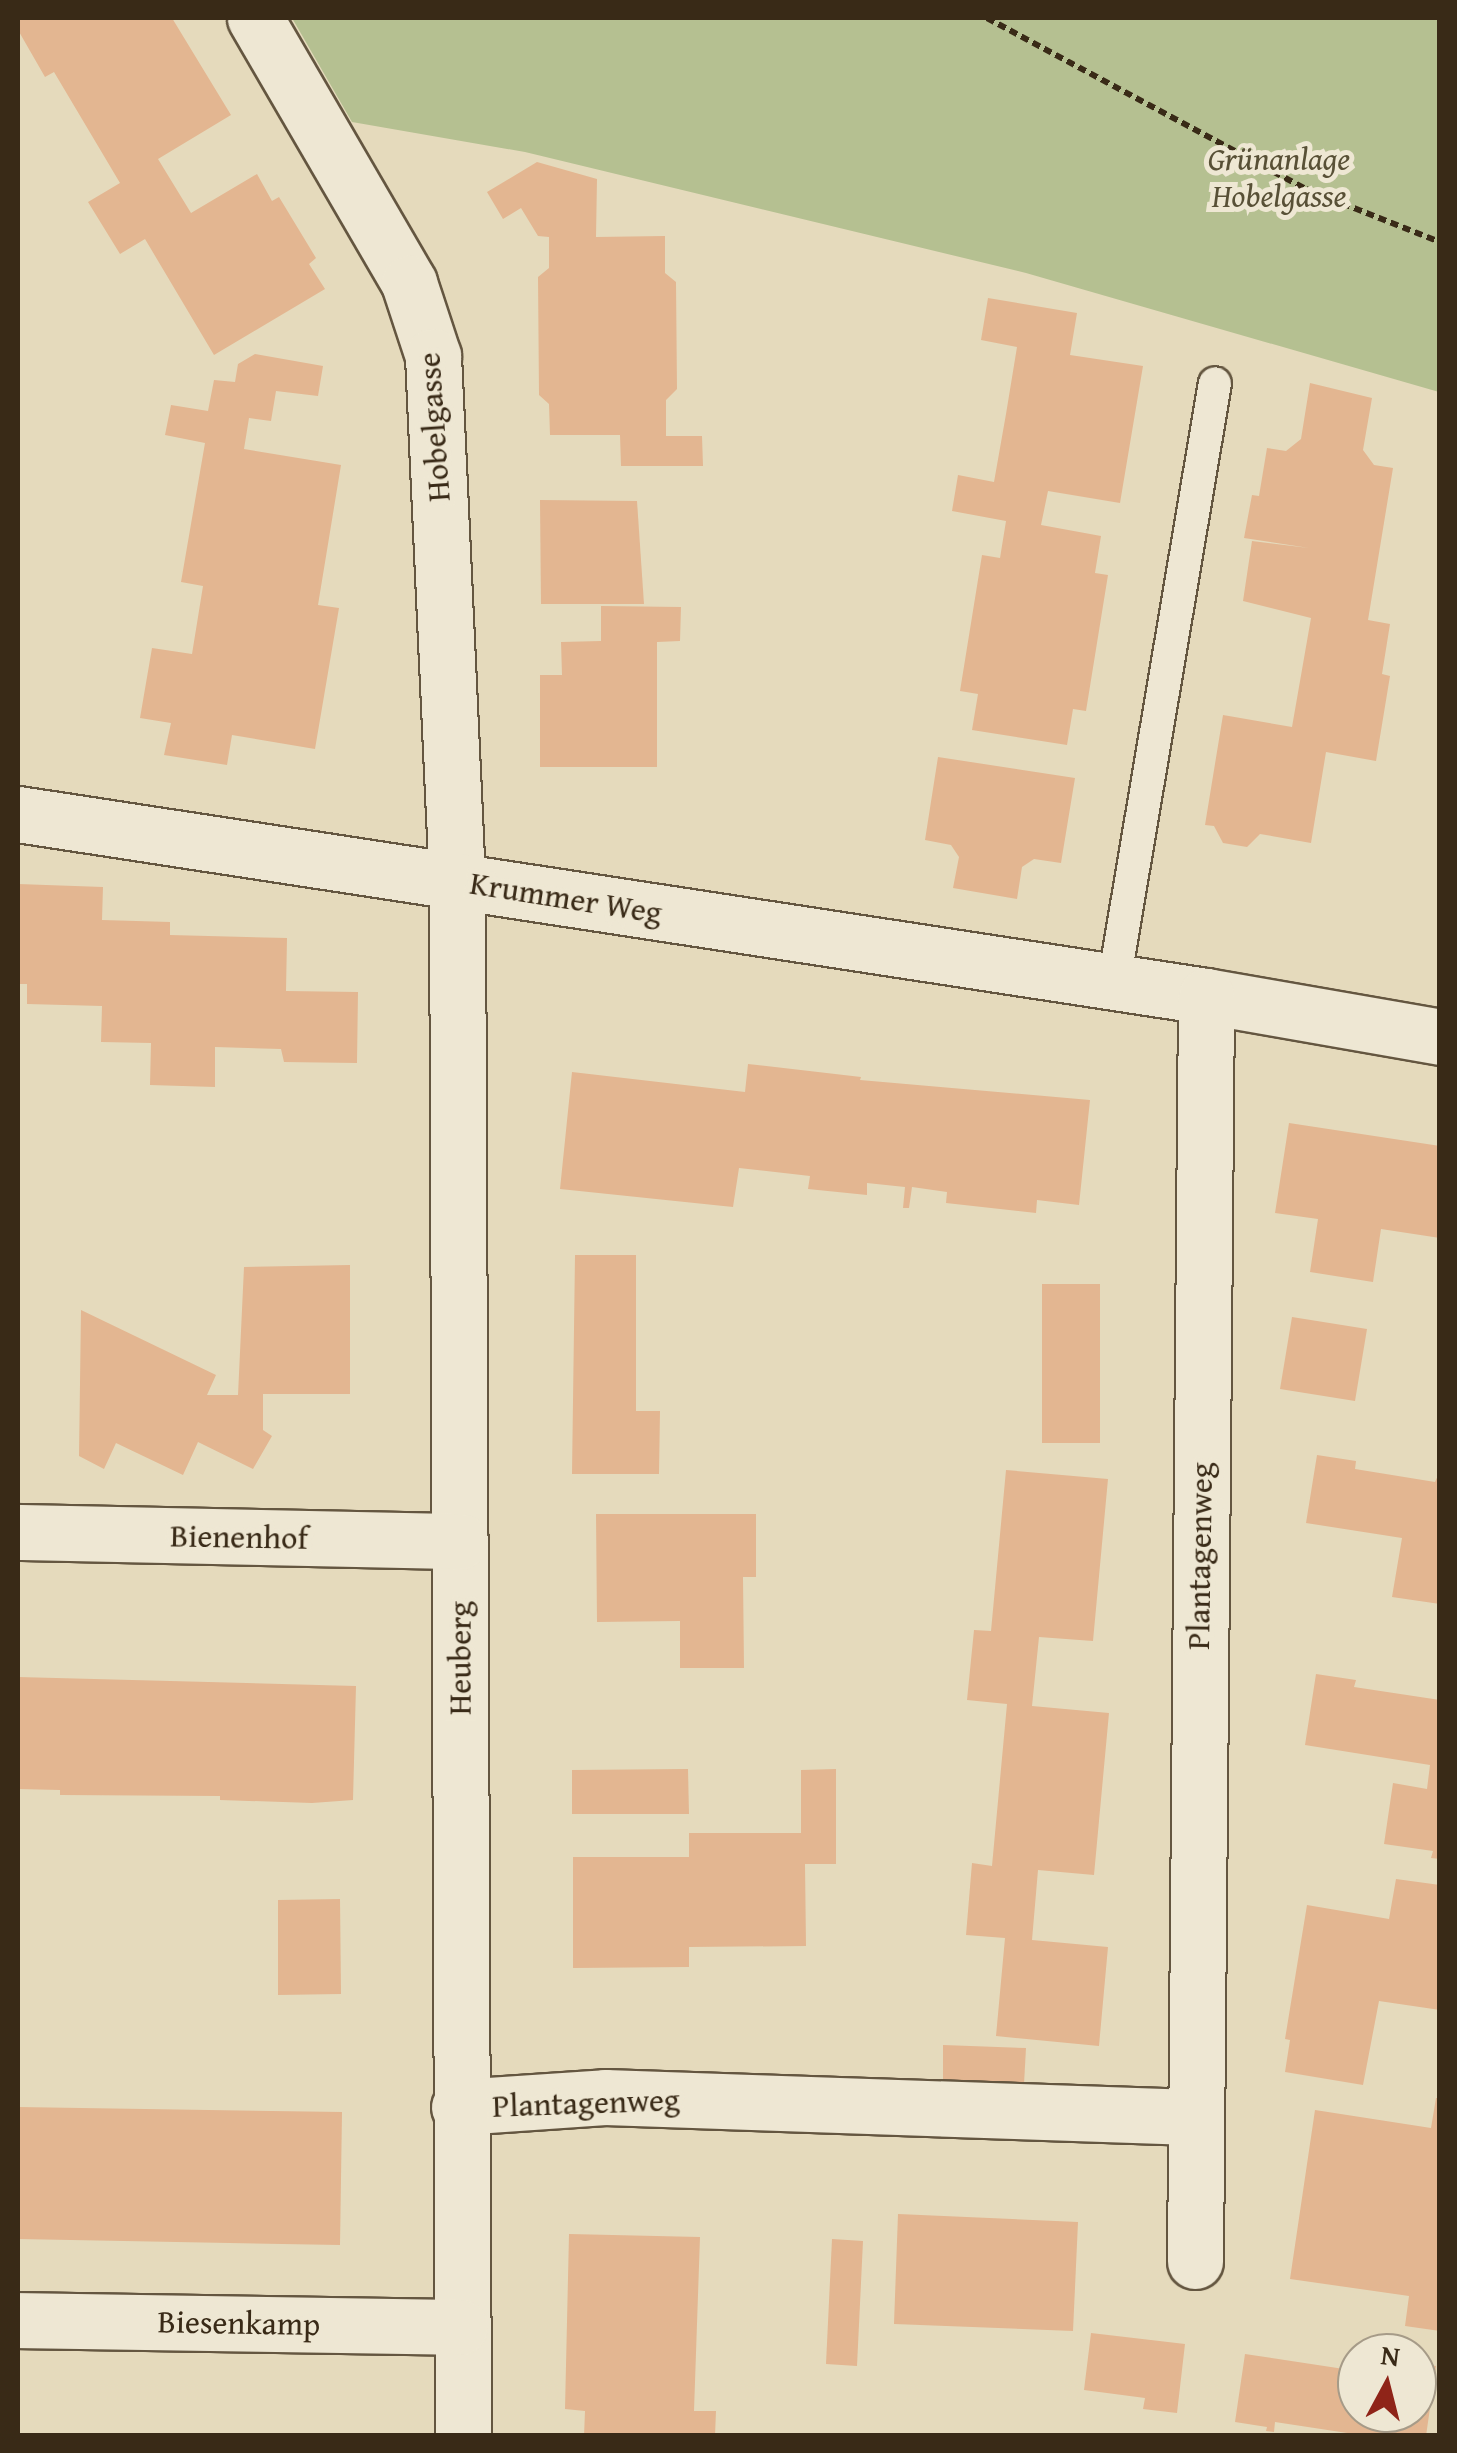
<!DOCTYPE html>
<meta charset="utf-8">
<style>
body{margin:0}
#map{position:relative;width:1457px;height:2453px;overflow:hidden;background:#e5dabc;font-family:"Gentium Book Plus",serif}
div>[style]{position:absolute}
.green>*{inset:0;background:#b5c091}
.building>*{inset:0;background:#e3b691}
.path>*{height:6px;margin-top:-3px;transform-origin:0;background:repeating-linear-gradient(90deg,#392a17 0 8px,transparent 0 13px)}
.roads{filter:drop-shadow(2px 0 #645640) drop-shadow(-2px 0 #645640) drop-shadow(0 2px #645640) drop-shadow(0 -2px #645640)}
.service>*{height:32px;margin:-16px;padding:0 16px;transform-origin:16px;border-radius:16px;background:#eee7d3}
.minor>*{height:55px;margin:-27.5px;padding:0 27.5px;transform-origin:27.5px;border-radius:27.5px;background:#eee7d3}
span{translate:-50% -50%;white-space:nowrap;text-align:center;line-height:1.15;-webkit-text-stroke:10px #eee7d3;paint-order:stroke}
.park-label{font-size:32px;color:#585036;font-style:italic}
.street-label{font-size:32px;color:#392a17}
.frame{position:absolute;inset:0;border:20px solid #392a17;pointer-events:none}
.north{position:absolute;left:1337px;top:2333px;width:100px;height:100px;box-sizing:border-box;background:#eee7d3;border:2px solid #a69b88;border-radius:50%;rotate:7deg;font-size:28px;font-weight:700;line-height:40px;text-align:center;color:#392a17}
.north::after{content:'';display:block;margin:auto;width:35px;height:45px;background:#8f2418;clip-path:polygon(50% 0,100% 100%,50% 72%,0 100%)}
</style>
<div id="map">
<div class="green">
<div style="clip-path:polygon(292px 18px,1439px 18px,1439px 392px,1026px 273px,525px 152px,352px 122px)"></div>
</div>
<div class="building">
<div style="clip-path:polygon(18px 18px,172px 18px,231px 115px,158px 159px,191px 213px,257px 174px,272px 201px,279px 197px,316px 258px,309px 264px,325px 289px,214px 355px,145px 239px,120px 254px,88px 202px,120px 183px,54px 72px,45px 77px,18px 30px)"></div>
<div style="clip-path:polygon(537px 162px,597px 179px,596px 237px,665px 236px,665px 273px,676px 282px,677px 389px,666px 400px,666px 436px,702px 436px,703px 466px,621px 466px,620px 435px,550px 435px,549px 404px,539px 395px,538px 277px,549px 268px,549px 237px,538px 236px,521px 208px,503px 219px,487px 192px)"></div>
<div style="clip-path:polygon(988px 298px,1077px 313px,1070px 355px,1143px 366px,1120px 503px,1048px 491px,1041px 525px,1101px 536px,1095px 573px,1108px 575px,1086px 711px,1073px 709px,1067px 745px,972px 730px,978px 694px,960px 691px,982px 555px,1000px 558px,1006px 521px,952px 511px,958px 475px,994px 482px,1006px 414px,1017px 347px,981px 340px)"></div>
<div style="clip-path:polygon(255px 354px,323px 366px,318px 396px,276px 391px,271px 421px,249px 418px,244px 449px,341px 465px,318px 605px,339px 608px,315px 749px,232px 735px,227px 765px,164px 755px,171px 723px,140px 718px,152px 648px,192px 654px,203px 586px,181px 582px,205px 443px,165px 435px,171px 405px,208px 411px,214px 380px,235px 382px,238px 364px)"></div>
<div style="clip-path:polygon(1310px 383px,1372px 398px,1363px 450px,1374px 465px,1393px 468px,1368px 620px,1390px 624px,1382px 674px,1390px 676px,1376px 761px,1326px 752px,1311px 843px,1260px 834px,1247px 847px,1223px 843px,1214px 826px,1205px 825px,1223px 715px,1292px 727px,1311px 618px,1243px 601px,1252px 541px,1309px 548px,1244px 538px,1252px 495px,1259px 496px,1267px 448px,1286px 451px,1301px 439px)"></div>
<div style="clip-path:polygon(540px 500px,637px 501px,644px 604px,541px 604px)"></div>
<div style="clip-path:polygon(601px 606px,681px 607px,680px 641px,657px 642px,657px 767px,540px 767px,540px 675px,562px 675px,561px 642px,601px 641px)"></div>
<div style="clip-path:polygon(938px 757px,1075px 778px,1061px 863px,1034px 859px,1022px 867px,1017px 899px,953px 888px,959px 857px,951px 845px,925px 840px)"></div>
<div style="clip-path:polygon(18px 884px,103px 887px,102px 920px,170px 922px,170px 935px,287px 938px,286px 991px,358px 992px,357px 1063px,284px 1062px,281px 1049px,215px 1047px,215px 1087px,150px 1085px,151px 1043px,101px 1042px,102px 1006px,27px 1004px,27px 984px,18px 984px)"></div>
<div style="clip-path:polygon(748px 1064px,861px 1077px,860px 1080px,1090px 1100px,1079px 1205px,1037px 1200px,1036px 1213px,946px 1203px,947px 1192px,912px 1187px,909px 1208px,903px 1208px,905px 1187px,867px 1183px,867px 1195px,808px 1189px,810px 1176px,739px 1168px,733px 1207px,560px 1189px,572px 1072px,745px 1092px)"></div>
<div style="clip-path:polygon(1289px 1123px,1440px 1146px,1440px 1238px,1381px 1229px,1373px 1282px,1310px 1272px,1318px 1219px,1275px 1213px)"></div>
<div style="clip-path:polygon(575px 1255px,636px 1255px,636px 1411px,660px 1411px,659px 1474px,572px 1474px)"></div>
<div style="clip-path:polygon(350px 1265px,350px 1394px,263px 1394px,263px 1430px,272px 1436px,253px 1469px,198px 1442px,183px 1475px,116px 1443px,104px 1469px,79px 1456px,81px 1310px,216px 1375px,207px 1395px,238px 1395px,244px 1267px)"></div>
<div style="clip-path:polygon(1042px 1284px,1100px 1284px,1100px 1443px,1042px 1443px)"></div>
<div style="clip-path:polygon(1292px 1317px,1367px 1329px,1355px 1401px,1280px 1389px)"></div>
<div style="clip-path:polygon(1317px 1455px,1356px 1461px,1355px 1469px,1435px 1482px,1440px 1471px,1440px 1604px,1392px 1597px,1402px 1538px,1306px 1523px)"></div>
<div style="clip-path:polygon(1006px 1470px,1108px 1479px,1093px 1641px,1039px 1637px,1032px 1706px,1109px 1713px,1094px 1875px,1038px 1870px,1032px 1940px,1108px 1947px,1099px 2046px,996px 2036px,1005px 1938px,966px 1935px,972px 1863px,992px 1866px,1007px 1704px,967px 1700px,974px 1630px,991px 1631px)"></div>
<div style="clip-path:polygon(596px 1514px,756px 1514px,756px 1577px,743px 1577px,744px 1668px,680px 1668px,680px 1621px,597px 1622px)"></div>
<div style="clip-path:polygon(1316px 1674px,1356px 1680px,1354px 1687px,1440px 1700px,1440px 1859px,1431px 1858px,1433px 1851px,1384px 1844px,1393px 1783px,1427px 1789px,1430px 1765px,1305px 1745px)"></div>
<div style="clip-path:polygon(18px 1677px,356px 1686px,353px 1800px,312px 1803px,220px 1800px,220px 1796px,60px 1795px,60px 1790px,18px 1789px)"></div>
<div style="clip-path:polygon(688px 1769px,689px 1814px,572px 1814px,572px 1770px)"></div>
<div style="clip-path:polygon(836px 1769px,836px 1864px,805px 1864px,806px 1946px,689px 1947px,689px 1967px,573px 1968px,573px 1857px,689px 1857px,689px 1833px,801px 1833px,801px 1770px)"></div>
<div style="clip-path:polygon(1396px 1879px,1440px 1885px,1440px 2010px,1379px 2001px,1363px 2085px,1285px 2072px,1290px 2040px,1285px 2039px,1307px 1905px,1389px 1919px)"></div>
<div style="clip-path:polygon(340px 1899px,341px 1994px,278px 1995px,278px 1900px)"></div>
<div style="clip-path:polygon(943px 2045px,1026px 2048px,1024px 2084px,943px 2081px)"></div>
<div style="clip-path:polygon(1436px 2098px,1440px 2098px,1440px 2331px,1405px 2326px,1409px 2296px,1290px 2279px,1315px 2110px,1431px 2128px)"></div>
<div style="clip-path:polygon(18px 2107px,342px 2112px,340px 2245px,18px 2239px)"></div>
<div style="clip-path:polygon(898px 2214px,1078px 2222px,1073px 2331px,894px 2324px)"></div>
<div style="clip-path:polygon(569px 2234px,700px 2237px,694px 2411px,716px 2411px,715px 2436px,584px 2436px,585px 2411px,565px 2409px)"></div>
<div style="clip-path:polygon(832px 2239px,863px 2241px,857px 2366px,826px 2364px)"></div>
<div style="clip-path:polygon(1091px 2333px,1185px 2344px,1177px 2413px,1143px 2409px,1145px 2398px,1084px 2390px)"></div>
<div style="clip-path:polygon(1245px 2354px,1357px 2371px,1357px 2413px,1417px 2413px,1417px 2363px,1436px 2366px,1426px 2436px,1367px 2436px,1275px 2422px,1274px 2432px,1266px 2431px,1267px 2427px,1235px 2422px)"></div>
</div>
<div class="path">
<div style="left:987px;top:18px;width:362px;rotate:28.2deg"></div>
<div style="left:1306px;top:189px;width:144px;rotate:21.6deg"></div>
</div>
<div class="roads">
<div class="service">
<div style="left:1114px;top:982px;width:607px;rotate:-80.43deg"></div>
</div>
<div class="minor">
<div style="left:255px;top:18px;width:306px;rotate:59.8deg"></div>
<div style="left:409px;top:283px;width:77px;rotate:71.8deg"></div>
<div style="left:433px;top:356px;width:526px;rotate:87.38deg"></div>
<div style="left:457px;top:881px;width:1555px;rotate:89.78deg"></div>
<div style="left:18px;top:814px;width:1202px;rotate:8.71deg"></div>
<div style="left:1206px;top:996px;width:238px;rotate:9.9deg"></div>
<div style="left:18px;top:1532px;width:442px;rotate:1.2deg"></div>
<div style="left:459px;top:2107px;width:146px;rotate:-3.9deg"></div>
<div style="left:605px;top:2097px;width:588px;rotate:1.95deg"></div>
<div style="left:1195px;top:2261px;width:1265px;rotate:-89.5deg"></div>
<div style="left:18px;top:2320px;width:442px;rotate:0.9deg"></div>
</div>
</div>
<div class="park-label">
<span style="left:1279px;top:178px">Grünanlage<br>Hobelgasse</span>
</div>
<div class="street-label">
<span style="left:434px;top:427px;rotate:-94deg">Hobelgasse</span>
<span style="left:566px;top:898px;rotate:9deg">Krummer Weg</span>
<span style="left:239px;top:1537px;rotate:1deg">Bienenhof</span>
<span style="left:1200px;top:1556px;rotate:-89deg">Plantagenweg</span>
<span style="left:460px;top:1658px;rotate:-90deg">Heuberg</span>
<span style="left:586px;top:2103px;rotate:-2deg">Plantagenweg</span>
<span style="left:239px;top:2323px;rotate:1deg">Biesenkamp</span>
</div>
<div class="frame"></div>
<div class="north">N</div>
</div>
